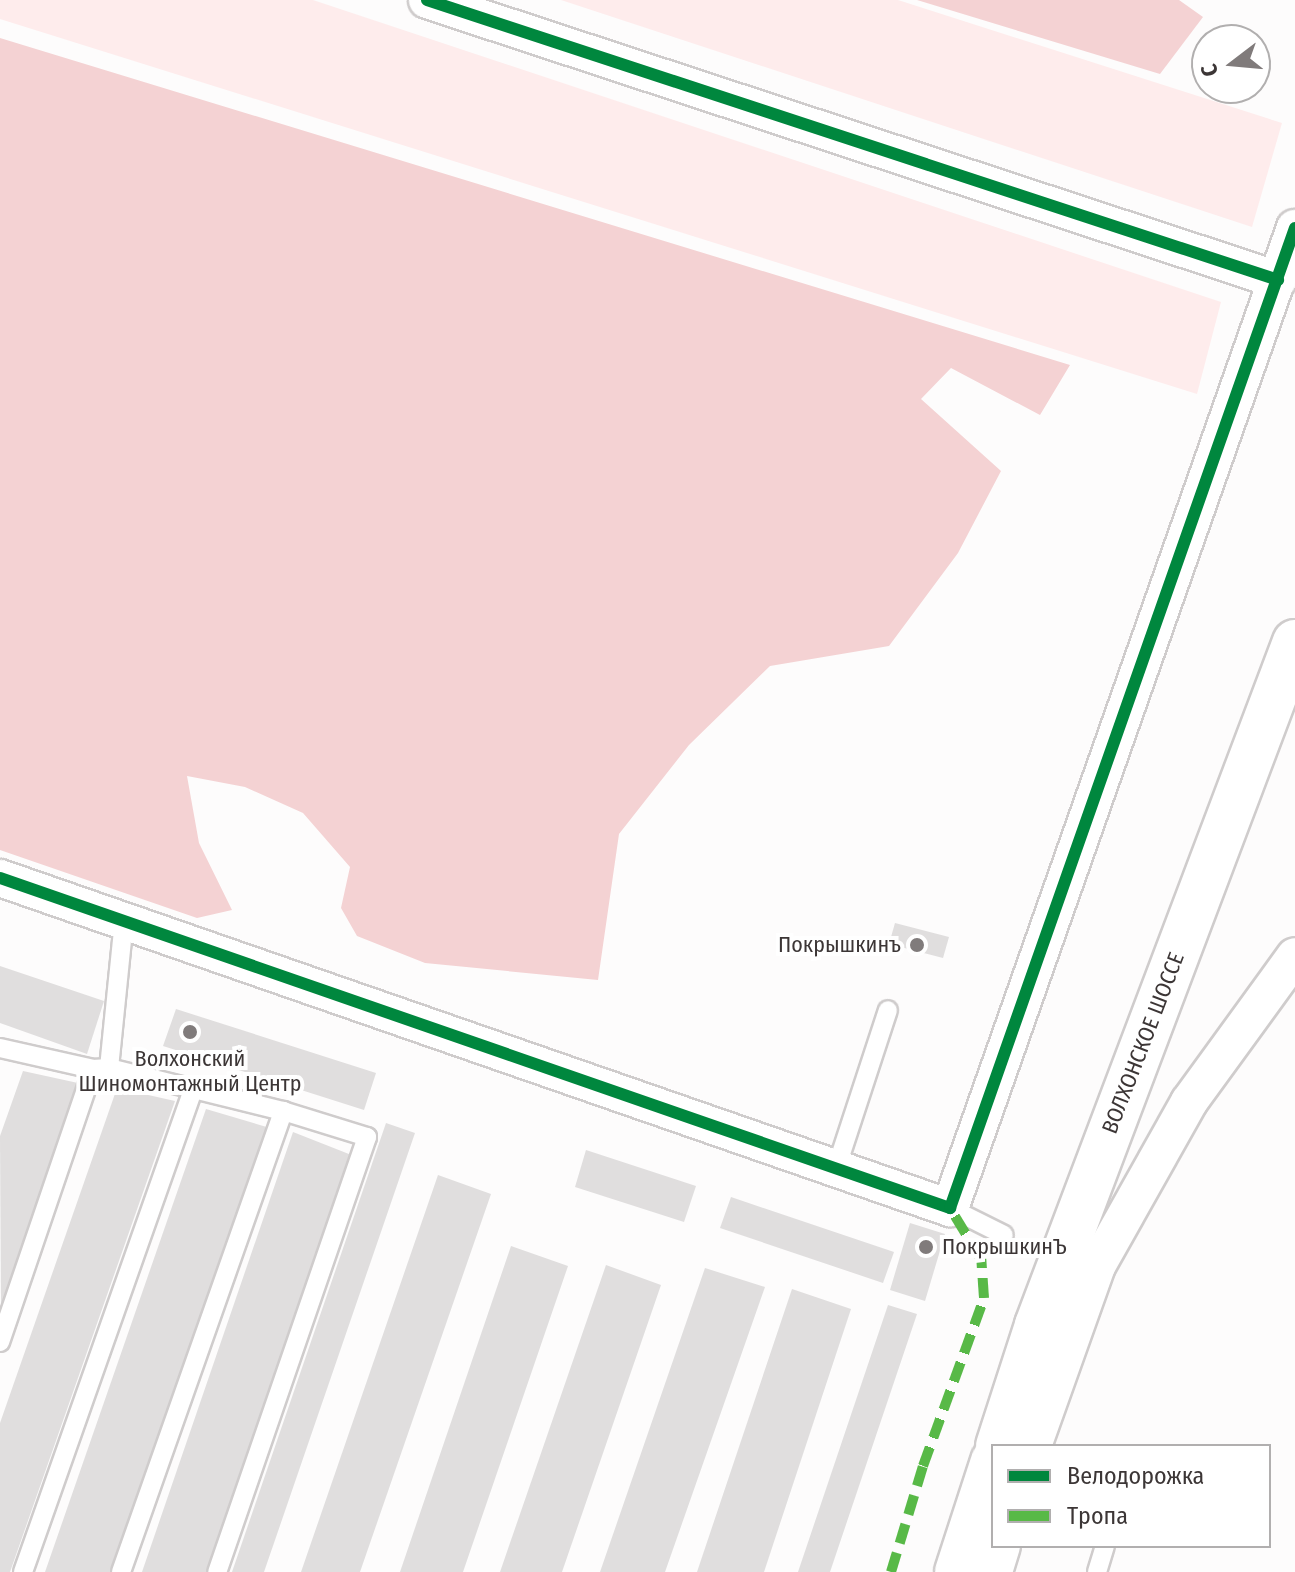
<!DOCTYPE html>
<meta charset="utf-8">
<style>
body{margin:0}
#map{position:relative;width:1295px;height:1572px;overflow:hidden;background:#fdfcfc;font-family:"Fira Sans Condensed",sans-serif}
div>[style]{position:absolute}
.green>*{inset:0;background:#feecec}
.forest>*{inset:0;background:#f4d2d3}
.building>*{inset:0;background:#e0dede}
.roads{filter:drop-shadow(2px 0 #cfcccc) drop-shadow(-2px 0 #cfcccc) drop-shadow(0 2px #cfcccc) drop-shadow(0 -2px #cfcccc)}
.lane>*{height:18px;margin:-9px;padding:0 9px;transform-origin:9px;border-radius:9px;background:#fff}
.street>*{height:36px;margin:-18px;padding:0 18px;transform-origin:18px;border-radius:18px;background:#fff}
.secondary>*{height:44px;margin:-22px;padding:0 22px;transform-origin:22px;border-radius:22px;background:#fff}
.quiet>*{height:10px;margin-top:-5px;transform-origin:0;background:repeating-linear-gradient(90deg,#58b947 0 20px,transparent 0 30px)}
.cycleway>*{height:12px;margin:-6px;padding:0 6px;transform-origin:6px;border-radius:6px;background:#00873e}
.dots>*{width:22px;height:22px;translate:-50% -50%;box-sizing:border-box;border:4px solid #fff;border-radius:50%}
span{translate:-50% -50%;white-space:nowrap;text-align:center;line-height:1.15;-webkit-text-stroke:8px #fff;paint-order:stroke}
.poi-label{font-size:22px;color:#3c3636}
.right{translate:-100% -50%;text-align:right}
.left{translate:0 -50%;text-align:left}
.street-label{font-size:22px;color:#3c3636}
.legend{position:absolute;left:991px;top:1444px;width:280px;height:104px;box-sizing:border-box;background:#fff;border:2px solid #b1afaf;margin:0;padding:10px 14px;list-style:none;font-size:24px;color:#3c3636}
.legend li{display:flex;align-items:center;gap:16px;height:40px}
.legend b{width:40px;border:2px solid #b1afaf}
.north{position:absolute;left:1191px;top:24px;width:80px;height:80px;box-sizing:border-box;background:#fff;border:2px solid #b1afaf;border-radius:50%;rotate:254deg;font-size:22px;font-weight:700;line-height:32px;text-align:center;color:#3c3636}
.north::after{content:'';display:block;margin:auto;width:28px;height:36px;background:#807b7b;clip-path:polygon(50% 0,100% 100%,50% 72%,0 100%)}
</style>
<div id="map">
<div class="green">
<div style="clip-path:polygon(0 0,313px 0,1221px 302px,1197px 394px,0 19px)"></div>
<div style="clip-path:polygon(561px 0,898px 0,1282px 123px,1252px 227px)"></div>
</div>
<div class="forest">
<div style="clip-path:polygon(917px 0,1179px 0,1203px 17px,1160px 74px)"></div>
<div style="clip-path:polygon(0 38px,1070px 365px,1040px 415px,951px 368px,921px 399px,1001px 471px,958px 553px,889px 646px,770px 666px,689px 745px,619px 834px,598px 980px,425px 963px,357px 936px,341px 908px,350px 867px,303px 813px,245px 787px,187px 776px,199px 843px,232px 910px,197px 918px,0 850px)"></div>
</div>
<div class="building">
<div style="clip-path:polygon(895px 923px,949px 937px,943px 958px,889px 944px)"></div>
<div style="clip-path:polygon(0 966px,104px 1001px,87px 1054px,0 1023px)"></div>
<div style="clip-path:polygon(176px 1009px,376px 1073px,364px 1110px,163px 1046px)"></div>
<div style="clip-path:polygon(23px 1071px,78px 1083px,1px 1309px,0 1136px)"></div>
<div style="clip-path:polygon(117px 1088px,175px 1101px,10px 1572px,0 1572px,0 1423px)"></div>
<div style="clip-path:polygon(206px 1109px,270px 1128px,112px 1572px,45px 1572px)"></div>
<div style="clip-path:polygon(386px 1123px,415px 1133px,264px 1572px,232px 1572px)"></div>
<div style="clip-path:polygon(293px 1132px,354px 1156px,209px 1572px,142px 1572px)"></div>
<div style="clip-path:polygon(586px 1150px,696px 1186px,684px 1222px,575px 1187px)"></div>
<div style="clip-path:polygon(438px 1175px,491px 1194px,360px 1572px,301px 1572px)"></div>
<div style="clip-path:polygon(731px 1197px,894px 1252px,883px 1283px,720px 1228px)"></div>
<div style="clip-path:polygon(910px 1223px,945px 1234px,925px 1301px,890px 1290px)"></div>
<div style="clip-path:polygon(511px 1246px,568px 1266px,463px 1572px,400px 1572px)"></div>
<div style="clip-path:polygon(606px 1265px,661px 1285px,562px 1572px,500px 1572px)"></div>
<div style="clip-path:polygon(705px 1268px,765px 1287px,665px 1572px,600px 1572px)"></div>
<div style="clip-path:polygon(792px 1289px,851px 1309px,764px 1572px,697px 1572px)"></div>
<div style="clip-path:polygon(888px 1305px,917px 1314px,830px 1572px,798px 1572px)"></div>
</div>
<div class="roads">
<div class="lane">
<div style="left:0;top:1048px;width:95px;rotate:12.7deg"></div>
<div style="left:109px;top:1068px;width:179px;rotate:13.9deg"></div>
<div style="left:283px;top:1111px;width:88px;rotate:17.2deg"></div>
<div style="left:367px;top:1137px;width:460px;rotate:109deg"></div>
<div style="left:836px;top:1169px;width:167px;rotate:-71.9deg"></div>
<div style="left:950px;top:1208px;width:60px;rotate:26.6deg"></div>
<div style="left:0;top:1342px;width:288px;rotate:-71.2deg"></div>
<div style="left:93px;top:1069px;width:16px;rotate:-4deg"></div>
<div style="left:109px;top:1068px;width:149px;rotate:-84.2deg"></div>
<div style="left:23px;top:1572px;width:514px;rotate:-70.58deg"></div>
<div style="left:121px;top:1572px;width:489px;rotate:-70.6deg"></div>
<div style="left:1097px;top:1572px;width:27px;rotate:-73deg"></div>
</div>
<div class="street">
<div style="left:427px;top:0;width:896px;rotate:18.21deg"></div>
<div style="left:0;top:878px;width:1006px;rotate:19.16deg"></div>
<div style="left:950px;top:1208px;width:1039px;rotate:-70.61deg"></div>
<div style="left:1033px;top:1446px;width:191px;rotate:-70.4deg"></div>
<div style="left:1097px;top:1266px;width:188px;rotate:-60.7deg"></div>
<div style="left:1189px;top:1102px;width:180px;rotate:-54deg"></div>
<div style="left:994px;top:1572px;width:27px;rotate:-73deg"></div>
</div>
<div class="secondary">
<div style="left:998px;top:1446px;width:127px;rotate:-72.1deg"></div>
<div style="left:1037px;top:1325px;width:730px;rotate:-69.31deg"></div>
<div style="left:957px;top:1572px;width:117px;rotate:-72deg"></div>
</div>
</div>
<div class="quiet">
<div style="left:891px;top:1572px;width:111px;rotate:-73.2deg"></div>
<div style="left:923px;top:1466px;width:179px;rotate:-70deg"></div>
<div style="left:984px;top:1298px;width:39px;rotate:-94deg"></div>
<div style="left:981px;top:1259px;width:60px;rotate:-121.3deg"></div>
</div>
<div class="cycleway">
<div style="left:427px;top:0;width:896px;rotate:18.21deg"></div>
<div style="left:0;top:878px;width:1006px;rotate:19.16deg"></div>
<div style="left:950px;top:1208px;width:1039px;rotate:-70.61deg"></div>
</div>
<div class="dots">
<div style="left:917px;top:945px;background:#807b7b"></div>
<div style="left:190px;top:1032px;background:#807b7b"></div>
<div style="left:926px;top:1247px;background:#807b7b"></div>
</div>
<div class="poi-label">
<span class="right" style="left:901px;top:945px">Покрышкинъ</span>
<span style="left:190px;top:1071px">Волхонский<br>Шиномонтажный Центр</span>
<span class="left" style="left:942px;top:1247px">ПокрышкинЪ</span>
</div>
<div class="street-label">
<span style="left:1143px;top:1043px;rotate:-69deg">ВОЛХОНСКОЕ ШОССЕ</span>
</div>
<ul class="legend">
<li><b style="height:10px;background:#00873e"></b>Велодорожка</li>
<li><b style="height:10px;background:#58b947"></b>Тропа</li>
</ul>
<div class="north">С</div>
</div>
